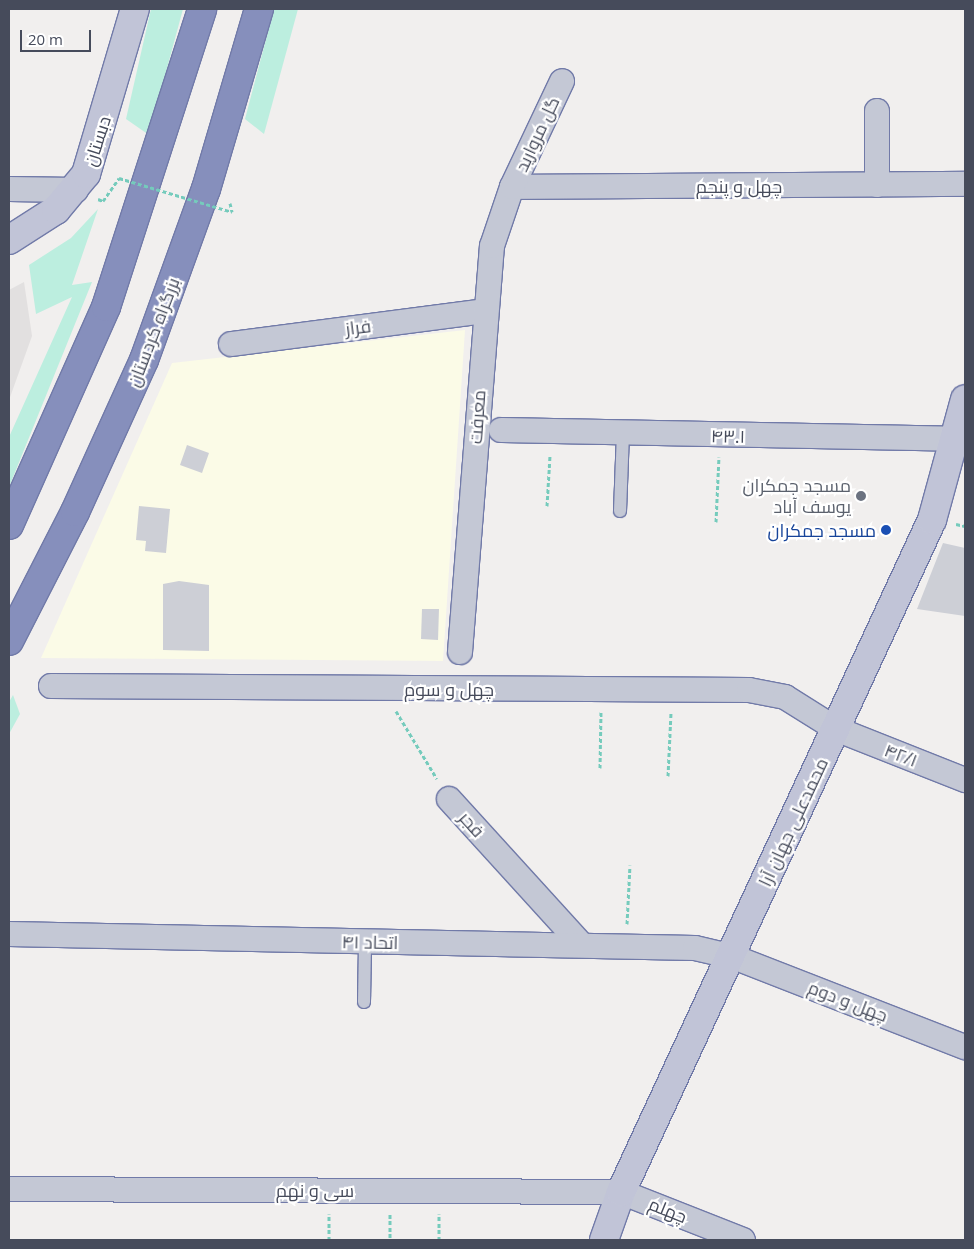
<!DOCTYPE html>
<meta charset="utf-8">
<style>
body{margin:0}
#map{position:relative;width:974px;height:1249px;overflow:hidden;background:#f1efee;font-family:"Open Sans",Cairo,sans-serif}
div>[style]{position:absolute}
.commercial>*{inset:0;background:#fbfbe7}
.education>*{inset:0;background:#e2e0e0}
.green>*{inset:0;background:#bceedf}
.building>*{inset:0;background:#cdcfd6}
.path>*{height:3px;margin-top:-1.5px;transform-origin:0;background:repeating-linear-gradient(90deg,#75cbbc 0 4px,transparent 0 6.5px)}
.roads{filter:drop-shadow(1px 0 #717aa8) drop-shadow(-1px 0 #717aa8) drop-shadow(0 1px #717aa8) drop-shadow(0 -1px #717aa8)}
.lane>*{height:12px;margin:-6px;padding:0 6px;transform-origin:6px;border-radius:6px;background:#c4c8d5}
.street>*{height:24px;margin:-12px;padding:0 12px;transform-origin:12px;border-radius:12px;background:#c4c8d5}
.secondary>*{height:28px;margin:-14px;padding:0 14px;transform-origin:14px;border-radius:14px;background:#c1c4d7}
.highway>*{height:28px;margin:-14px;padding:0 14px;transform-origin:14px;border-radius:14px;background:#868fbc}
.path-bridge>*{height:3px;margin-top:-1.5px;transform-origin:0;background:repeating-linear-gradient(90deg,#75cbbc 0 4px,transparent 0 6.5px)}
.dots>*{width:14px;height:14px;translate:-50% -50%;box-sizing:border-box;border:2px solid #fff;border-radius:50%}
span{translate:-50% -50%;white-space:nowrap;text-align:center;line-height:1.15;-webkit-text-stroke:4.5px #fff;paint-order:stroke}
.street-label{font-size:18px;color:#464b5b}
.worship-label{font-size:18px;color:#5b616d}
.right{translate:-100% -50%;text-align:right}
.transit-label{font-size:18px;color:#164399}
.frame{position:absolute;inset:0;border:10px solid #464b5b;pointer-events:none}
.scale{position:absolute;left:20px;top:30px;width:71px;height:22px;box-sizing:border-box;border:2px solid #464b5b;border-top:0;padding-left:6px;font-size:15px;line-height:18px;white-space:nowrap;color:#464b5b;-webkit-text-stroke:4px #fff;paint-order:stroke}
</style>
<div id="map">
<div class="commercial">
<div style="clip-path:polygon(465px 330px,443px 661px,41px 658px,172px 363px)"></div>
</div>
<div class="education">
<div style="clip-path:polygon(24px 282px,32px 336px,9px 400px,9px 290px)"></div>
</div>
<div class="green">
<div style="clip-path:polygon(151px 9px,183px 9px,149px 135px,126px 119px)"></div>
<div style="clip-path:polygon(274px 9px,298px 9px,264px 134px,245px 119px)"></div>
<div style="clip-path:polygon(98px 209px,72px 285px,92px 282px,9px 487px,9px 437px,72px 297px,36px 314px,29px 265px,71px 238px)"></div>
<div style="clip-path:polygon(13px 695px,20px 714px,9px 734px,9px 702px)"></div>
</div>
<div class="building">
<div style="clip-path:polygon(187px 445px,209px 453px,202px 473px,180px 465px)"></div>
<div style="clip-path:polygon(139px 506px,170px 509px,166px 553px,145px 551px,146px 541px,136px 540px)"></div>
<div style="clip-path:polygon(943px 543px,965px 548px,965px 616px,917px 609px)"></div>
<div style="clip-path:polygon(179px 581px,209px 585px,209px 651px,163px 650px,163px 584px)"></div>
<div style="clip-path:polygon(422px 609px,439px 609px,438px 640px,421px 639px)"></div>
</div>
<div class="path">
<div style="left:98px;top:199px;width:5px;rotate:22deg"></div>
<div style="left:103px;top:201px;width:28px;rotate:-55deg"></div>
<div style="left:230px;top:203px;width:9px;rotate:77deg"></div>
<div style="left:547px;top:506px;width:51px;rotate:-86.6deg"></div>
<div style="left:716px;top:522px;width:65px;rotate:-87.4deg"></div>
<div style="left:956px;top:524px;width:9px;rotate:13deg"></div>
<div style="left:396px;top:711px;width:79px;rotate:58.9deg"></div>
<div style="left:600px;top:768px;width:56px;rotate:-89deg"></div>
<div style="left:668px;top:776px;width:63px;rotate:-87.3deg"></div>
<div style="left:627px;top:924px;width:59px;rotate:-87.1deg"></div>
<div style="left:390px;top:1214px;width:26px;rotate:90deg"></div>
<div style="left:329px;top:1240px;width:26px;rotate:-90deg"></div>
<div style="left:439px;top:1240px;width:26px;rotate:-90deg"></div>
</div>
<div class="roads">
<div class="lane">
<div style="left:620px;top:511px;width:77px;rotate:-87.8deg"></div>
<div style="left:364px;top:1002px;width:60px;rotate:-89deg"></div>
</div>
<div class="street">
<div style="left:877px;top:111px;width:74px;rotate:90deg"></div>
<div style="left:512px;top:187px;width:453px;rotate:-0.4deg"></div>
<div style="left:9px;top:189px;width:67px;rotate:0.9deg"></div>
<div style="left:231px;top:344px;width:255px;rotate:-7.4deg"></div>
<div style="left:501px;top:430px;width:454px;rotate:1.1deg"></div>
<div style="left:460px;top:652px;width:407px;rotate:-85.5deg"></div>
<div style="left:492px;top:246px;width:62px;rotate:-71.3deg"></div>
<div style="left:512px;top:187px;width:117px;rotate:-64.7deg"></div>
<div style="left:51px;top:686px;width:698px;rotate:0.33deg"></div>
<div style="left:749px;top:690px;width:37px;rotate:11deg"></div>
<div style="left:785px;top:697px;width:60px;rotate:32.1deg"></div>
<div style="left:836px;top:729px;width:139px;rotate:21.6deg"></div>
<div style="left:449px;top:799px;width:196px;rotate:47.7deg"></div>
<div style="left:9px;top:934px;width:686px;rotate:1.17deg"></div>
<div style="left:695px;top:948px;width:37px;rotate:13deg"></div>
<div style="left:731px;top:956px;width:251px;rotate:21.3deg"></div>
<div style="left:9px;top:1189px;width:612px;rotate:0.28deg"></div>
<div style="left:621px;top:1192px;width:131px;rotate:21.5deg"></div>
</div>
<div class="secondary">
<div style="left:9px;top:240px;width:56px;rotate:-32.6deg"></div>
<div style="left:56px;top:210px;width:47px;rotate:-50.2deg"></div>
<div style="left:86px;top:174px;width:172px;rotate:-73.5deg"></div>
<div style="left:604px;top:1240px;width:51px;rotate:-70.5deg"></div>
<div style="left:621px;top:1192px;width:740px;rotate:-65.17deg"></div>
<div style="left:932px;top:520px;width:125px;rotate:-74.7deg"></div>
</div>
<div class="highway">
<div style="left:9px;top:525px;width:239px;rotate:-66deg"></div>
<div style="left:106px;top:307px;width:313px;rotate:-72.1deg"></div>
<div style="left:9px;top:641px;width:145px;rotate:-62.9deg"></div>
<div style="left:75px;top:512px;width:167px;rotate:-65.6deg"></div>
<div style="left:144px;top:360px;width:182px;rotate:-70.1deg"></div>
<div style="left:206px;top:189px;width:188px;rotate:-73.6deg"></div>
</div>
</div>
<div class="path-bridge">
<div style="left:119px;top:178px;width:118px;rotate:16.7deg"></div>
</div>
<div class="dots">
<div style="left:861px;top:496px;background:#6b7280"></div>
<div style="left:886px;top:530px;background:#1a4fb4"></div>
</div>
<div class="street-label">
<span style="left:537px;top:134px;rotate:-65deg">گل مروارید</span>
<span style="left:97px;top:141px;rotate:-72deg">دبستان</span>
<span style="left:739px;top:186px">چهل و پنجم</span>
<span style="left:358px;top:327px;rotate:-7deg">فراز</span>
<span style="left:153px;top:332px;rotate:-69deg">بزرگراه کردستان</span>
<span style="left:477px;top:417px;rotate:-86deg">معرفت</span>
<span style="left:728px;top:436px;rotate:1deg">۴۳.۱</span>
<span style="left:449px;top:689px">چهل و سوم</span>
<span style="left:901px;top:755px;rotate:21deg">۴۲/۱</span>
<span style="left:793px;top:822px;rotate:-65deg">محمدعلی جهان آرا</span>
<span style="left:472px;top:824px;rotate:48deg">فجر</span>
<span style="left:370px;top:942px;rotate:1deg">اتحاد ۴۱</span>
<span style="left:848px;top:1001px;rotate:21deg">چهل و دوم</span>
<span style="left:315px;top:1190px">سی و نهم</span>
<span style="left:668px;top:1210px;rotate:22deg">چهلم</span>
</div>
<div class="worship-label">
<span class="right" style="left:851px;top:496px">مسجد جمکران<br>یوسف آباد</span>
</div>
<div class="transit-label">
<span class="right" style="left:876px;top:530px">مسجد جمکران</span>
</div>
<div class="frame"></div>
<div class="scale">20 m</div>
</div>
